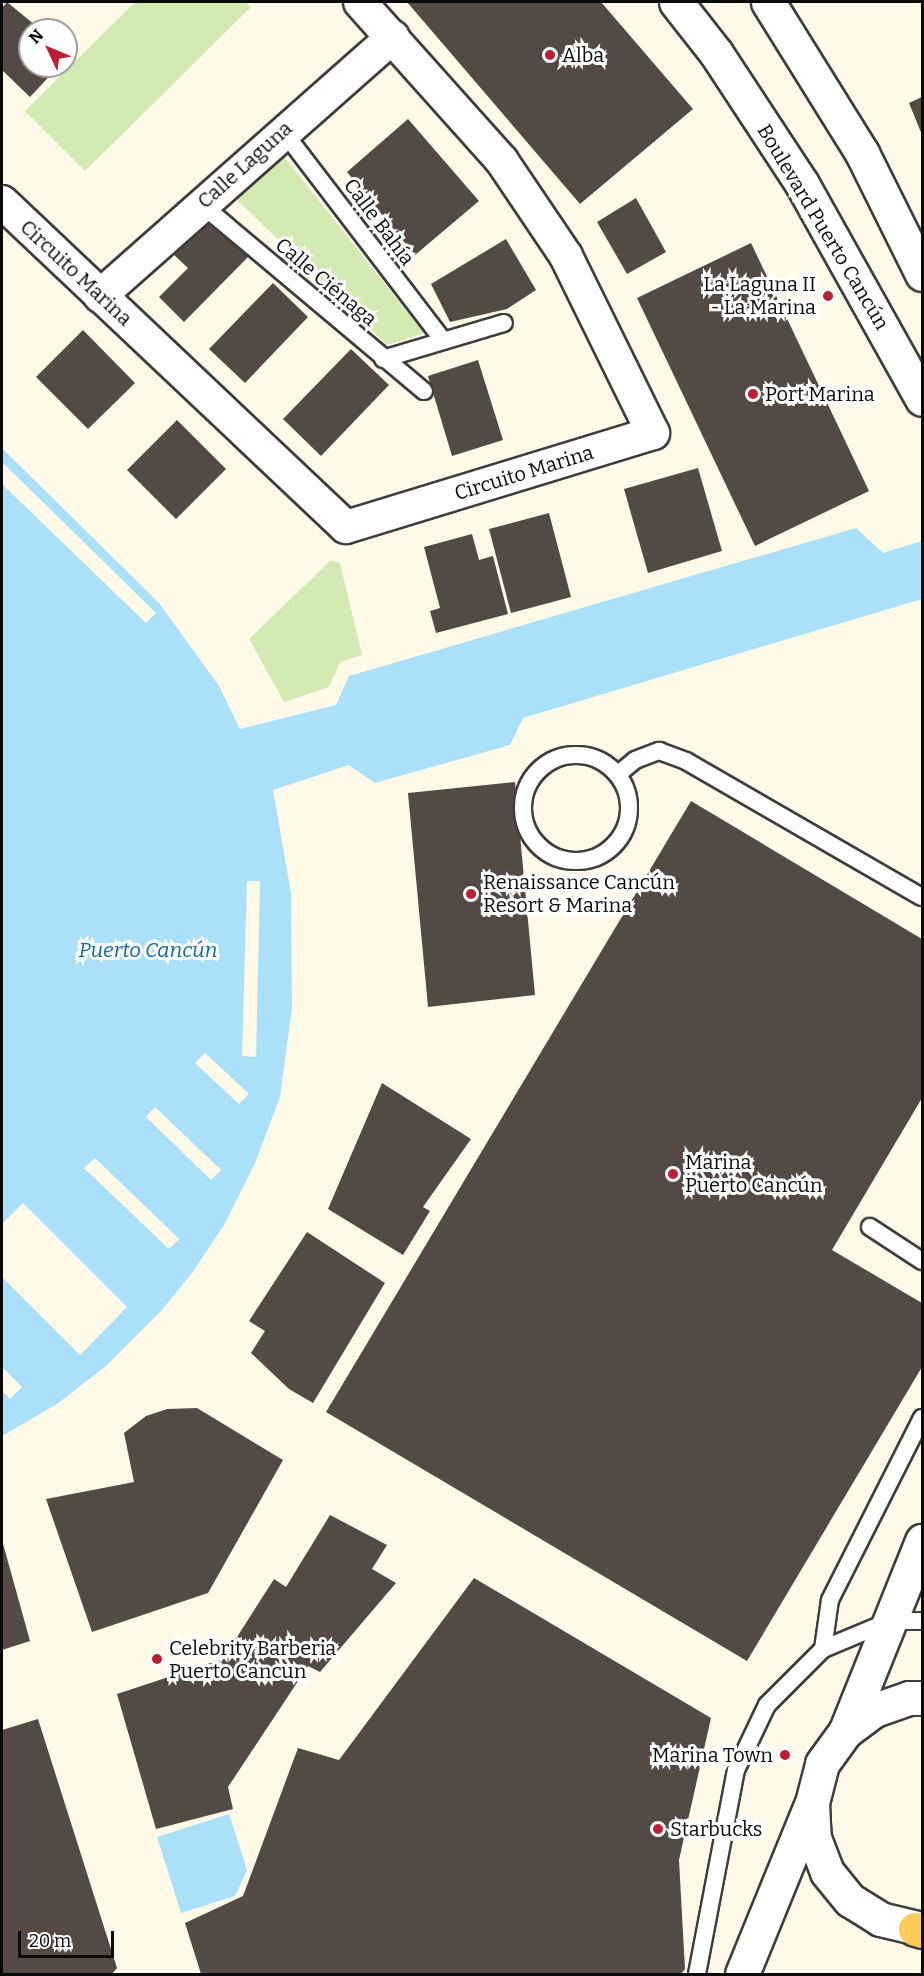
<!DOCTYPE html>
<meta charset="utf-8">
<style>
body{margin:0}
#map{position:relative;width:924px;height:1976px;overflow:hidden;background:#fff9e8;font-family:Bitter,serif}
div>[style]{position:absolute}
.green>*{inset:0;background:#d2eab1}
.water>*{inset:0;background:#aae1f8}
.pier>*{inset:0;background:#fff9e8}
.building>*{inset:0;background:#534a46}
.roads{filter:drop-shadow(2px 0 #3d3d3d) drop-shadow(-2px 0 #3d3d3d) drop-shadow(0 2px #3d3d3d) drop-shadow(0 -2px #3d3d3d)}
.service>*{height:16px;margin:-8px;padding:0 8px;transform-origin:8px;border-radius:8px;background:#fff}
.service>.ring{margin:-8px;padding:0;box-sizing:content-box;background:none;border:16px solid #fff;border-radius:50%}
.minor>*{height:32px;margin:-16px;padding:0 16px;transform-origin:16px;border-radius:16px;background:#fff}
.tertiary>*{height:33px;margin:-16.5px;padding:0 16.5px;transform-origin:16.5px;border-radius:16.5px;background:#fff}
.primary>*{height:33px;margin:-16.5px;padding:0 16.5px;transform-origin:16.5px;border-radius:16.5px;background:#feca58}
.dots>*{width:16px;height:16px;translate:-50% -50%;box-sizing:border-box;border:3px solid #fff;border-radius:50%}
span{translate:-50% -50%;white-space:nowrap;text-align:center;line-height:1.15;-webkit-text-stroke:6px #fff;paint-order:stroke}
.poi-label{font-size:20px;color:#0a0a0a}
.left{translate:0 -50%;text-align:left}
.right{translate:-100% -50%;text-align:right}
.street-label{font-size:20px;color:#0a0a0a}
.water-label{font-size:21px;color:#106b9f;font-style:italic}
.frame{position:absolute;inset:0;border:3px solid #0a0a0a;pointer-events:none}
.north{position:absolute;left:18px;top:18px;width:60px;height:60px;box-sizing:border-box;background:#fff;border:2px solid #9d9d9d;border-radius:50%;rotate:314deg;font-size:16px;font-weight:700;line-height:24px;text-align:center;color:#0a0a0a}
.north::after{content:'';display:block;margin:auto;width:21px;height:27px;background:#be1e31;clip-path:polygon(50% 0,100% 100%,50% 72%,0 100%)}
.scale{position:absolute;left:18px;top:1931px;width:96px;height:27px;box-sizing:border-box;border:3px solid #0a0a0a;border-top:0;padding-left:8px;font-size:18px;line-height:21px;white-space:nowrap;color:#0a0a0a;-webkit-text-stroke:4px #fff;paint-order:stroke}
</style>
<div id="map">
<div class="green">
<div style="clip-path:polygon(135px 2px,245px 2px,251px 7px,85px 171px,25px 111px)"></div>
<div style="clip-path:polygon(281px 153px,424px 333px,387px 345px,232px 195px)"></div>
<div style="clip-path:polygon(331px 560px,340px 563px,362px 655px,340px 662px,329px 687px,284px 702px,249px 639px)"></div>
</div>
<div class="water">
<div style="clip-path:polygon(2px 448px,159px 603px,219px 686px,240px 729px,336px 705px,349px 676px,856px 528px,883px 553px,922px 541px,922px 599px,523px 718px,510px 745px,375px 783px,349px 765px,273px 790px,291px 893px,292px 1008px,280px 1097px,255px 1163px,224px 1225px,192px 1273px,161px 1311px,106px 1366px,57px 1404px,2px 1436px)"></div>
<div style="clip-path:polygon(229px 1814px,247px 1870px,235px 1896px,181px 1913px,157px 1837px)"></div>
</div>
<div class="pier">
<div style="clip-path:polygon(2px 462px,156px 613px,146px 623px,2px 484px)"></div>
<div style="clip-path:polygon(247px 881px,260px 881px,256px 1057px,242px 1056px)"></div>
<div style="clip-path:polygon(205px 1053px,249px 1094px,239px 1104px,195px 1063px)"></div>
<div style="clip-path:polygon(155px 1107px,221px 1170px,211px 1180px,146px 1117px)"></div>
<div style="clip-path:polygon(95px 1158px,179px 1239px,169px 1249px,84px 1168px)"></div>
<div style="clip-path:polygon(23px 1203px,127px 1307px,80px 1355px,2px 1277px,2px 1224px)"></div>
<div style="clip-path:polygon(2px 1367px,22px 1387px,10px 1399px,2px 1391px)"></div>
</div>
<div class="building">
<div style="clip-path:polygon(7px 2px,41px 30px,30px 30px,30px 66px,59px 66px,30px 97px,2px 70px,2px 8px)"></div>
<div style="clip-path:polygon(407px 2px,601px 2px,693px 109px,580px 204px)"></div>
<div style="clip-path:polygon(922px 97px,922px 135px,909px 103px)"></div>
<div style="clip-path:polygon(408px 119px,479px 201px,415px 255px,347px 172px)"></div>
<div style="clip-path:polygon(636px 198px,666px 252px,627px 274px,597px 222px)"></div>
<div style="clip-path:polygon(210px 216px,250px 255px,184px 322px,159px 297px,188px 268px,173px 254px)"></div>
<div style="clip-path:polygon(506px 239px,536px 290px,507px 309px,450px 322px,431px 284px)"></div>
<div style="clip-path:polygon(751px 243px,869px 491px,755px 546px,637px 298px)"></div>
<div style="clip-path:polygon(273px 283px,308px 317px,245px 383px,209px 349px)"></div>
<div style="clip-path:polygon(83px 330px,135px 383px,88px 429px,36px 377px)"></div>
<div style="clip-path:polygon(351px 349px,389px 385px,321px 456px,283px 419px)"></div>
<div style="clip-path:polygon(478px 360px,503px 440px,452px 456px,428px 376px)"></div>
<div style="clip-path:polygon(177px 420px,226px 469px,176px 519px,127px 470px)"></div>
<div style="clip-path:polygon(698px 468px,722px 551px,648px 573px,624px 489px)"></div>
<div style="clip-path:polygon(549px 513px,571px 597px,511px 613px,489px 529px)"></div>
<div style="clip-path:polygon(472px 534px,479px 560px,493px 556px,508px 614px,436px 633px,430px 611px,440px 608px,424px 547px)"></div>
<div style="clip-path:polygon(515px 782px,535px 995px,428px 1007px,408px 793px)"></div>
<div style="clip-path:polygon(691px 801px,922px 939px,922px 1098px,832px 1250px,922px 1303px,922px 1367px,747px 1661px,326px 1412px)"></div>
<div style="clip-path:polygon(382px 1083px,471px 1139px,423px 1207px,430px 1211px,403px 1255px,328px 1209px)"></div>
<div style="clip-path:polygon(307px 1232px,385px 1283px,313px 1403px,289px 1389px,251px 1353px,265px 1331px,249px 1321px)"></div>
<div style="clip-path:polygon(197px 1408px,283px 1460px,208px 1593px,92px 1632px,46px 1499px,134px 1482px,124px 1433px,146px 1416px,167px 1409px)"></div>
<div style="clip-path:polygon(330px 1515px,387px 1545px,372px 1569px,396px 1583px,320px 1672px,308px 1666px,228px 1787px,233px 1809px,156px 1829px,117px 1694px,223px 1659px,274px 1579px,286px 1587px)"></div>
<div style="clip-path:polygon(2px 1540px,30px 1641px,2px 1650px)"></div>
<div style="clip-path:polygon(474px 1578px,711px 1718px,679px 1860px,685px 1969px,681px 1974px,201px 1974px,185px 1923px,243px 1896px,298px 1748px,339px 1760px)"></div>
<div style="clip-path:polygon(38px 1719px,117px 1968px,112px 1974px,2px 1974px,2px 1730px)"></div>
</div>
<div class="roads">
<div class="service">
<div style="left:283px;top:131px;width:262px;rotate:52.6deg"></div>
<div style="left:201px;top:204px;width:291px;rotate:40deg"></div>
<div style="left:383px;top:359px;width:126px;rotate:-16.6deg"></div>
<div class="ring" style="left:523px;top:755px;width:90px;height:90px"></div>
<div style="left:618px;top:774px;width:22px;rotate:-39deg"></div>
<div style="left:635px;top:760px;width:26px;rotate:-21deg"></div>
<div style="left:659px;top:751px;width:29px;rotate:20deg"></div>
<div style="left:686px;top:761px;width:272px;rotate:30deg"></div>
<div style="left:870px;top:1227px;width:62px;rotate:33.2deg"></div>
<div style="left:823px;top:1649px;width:49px;rotate:-81.9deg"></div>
<div style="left:830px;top:1600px;width:204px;rotate:-63.2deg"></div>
<div style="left:697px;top:1974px;width:208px;rotate:-79.2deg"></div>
<div style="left:736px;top:1770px;width:72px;rotate:-64.5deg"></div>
<div style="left:767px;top:1705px;width:79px;rotate:-45deg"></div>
<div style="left:823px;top:1649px;width:73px;rotate:-22.7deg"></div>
<div style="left:890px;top:1621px;width:32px"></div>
</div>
<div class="minor">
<div style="left:2px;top:202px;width:473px;rotate:43.4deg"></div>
<div style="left:346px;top:527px;width:321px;rotate:-17deg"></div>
<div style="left:653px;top:433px;width:197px;rotate:-116.2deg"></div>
<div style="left:566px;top:256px;width:115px;rotate:-124deg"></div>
<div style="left:502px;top:161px;width:213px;rotate:-131.8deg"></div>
<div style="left:100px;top:296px;width:391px;rotate:-41.5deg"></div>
</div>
<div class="tertiary">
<div style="left:676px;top:2px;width:65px;rotate:51.9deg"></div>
<div style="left:716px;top:53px;width:157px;rotate:56.7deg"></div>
<div style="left:802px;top:184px;width:246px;rotate:60.8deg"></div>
<div style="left:768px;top:2px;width:178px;rotate:58.1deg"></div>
<div style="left:862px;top:153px;width:135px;rotate:63.6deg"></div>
<div style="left:922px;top:1698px;width:13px;rotate:180deg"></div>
<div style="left:909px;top:1698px;width:37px;rotate:161deg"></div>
<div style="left:874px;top:1710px;width:36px;rotate:143deg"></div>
<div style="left:845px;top:1732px;width:39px;rotate:126deg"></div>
<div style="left:822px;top:1764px;width:40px;rotate:104.4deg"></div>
<div style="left:812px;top:1803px;width:35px;rotate:87deg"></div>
<div style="left:814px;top:1838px;width:36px;rotate:69deg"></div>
<div style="left:827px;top:1872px;width:36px;rotate:51deg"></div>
<div style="left:850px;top:1900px;width:36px;rotate:32deg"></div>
<div style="left:880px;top:1919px;width:43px;rotate:13.4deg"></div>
<div style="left:846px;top:1730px;width:204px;rotate:-68.1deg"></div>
<div style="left:742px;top:1974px;width:180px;rotate:-67.8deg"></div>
</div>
<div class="primary">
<div style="left:915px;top:1929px;width:7px;rotate:16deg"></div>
</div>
</div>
<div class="dots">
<div style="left:550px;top:55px;background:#be1e31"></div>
<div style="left:828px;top:296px;background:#be1e31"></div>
<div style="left:753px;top:394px;background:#be1e31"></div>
<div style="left:471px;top:894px;background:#be1e31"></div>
<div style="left:673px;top:1174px;background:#be1e31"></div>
<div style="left:157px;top:1659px;background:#be1e31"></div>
<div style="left:785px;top:1755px;background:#be1e31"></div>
<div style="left:658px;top:1829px;background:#be1e31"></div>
</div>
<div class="poi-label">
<span class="left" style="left:562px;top:55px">Alba</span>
<span class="right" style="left:816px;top:296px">La Laguna II<br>- La Marina</span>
<span class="left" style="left:765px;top:394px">Port Marina</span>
<span class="left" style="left:483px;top:894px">Renaissance Cancún<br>Resort &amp; Marina</span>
<span class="left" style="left:685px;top:1174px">Marina<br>Puerto Cancún</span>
<span class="left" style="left:169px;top:1660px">Celebrity Barberia<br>Puerto Cancun</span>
<span class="right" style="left:773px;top:1755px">Marina Town</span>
<span class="left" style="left:670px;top:1829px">Starbucks</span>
</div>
<div class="street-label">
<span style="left:245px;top:165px;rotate:-42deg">Calle Laguna</span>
<span style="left:379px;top:222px;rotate:53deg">Calle Bahía</span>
<span style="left:823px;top:227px;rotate:59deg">Boulevard Puerto Cancún</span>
<span style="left:76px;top:273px;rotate:43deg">Circuito Marina</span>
<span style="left:326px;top:282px;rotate:40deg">Calle Ciénaga</span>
<span style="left:524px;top:473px;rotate:-17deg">Circuito Marina</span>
</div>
<div class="water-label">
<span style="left:148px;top:950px">Puerto Cancún</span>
</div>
<div class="frame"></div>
<div class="north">N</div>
<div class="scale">20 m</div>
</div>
